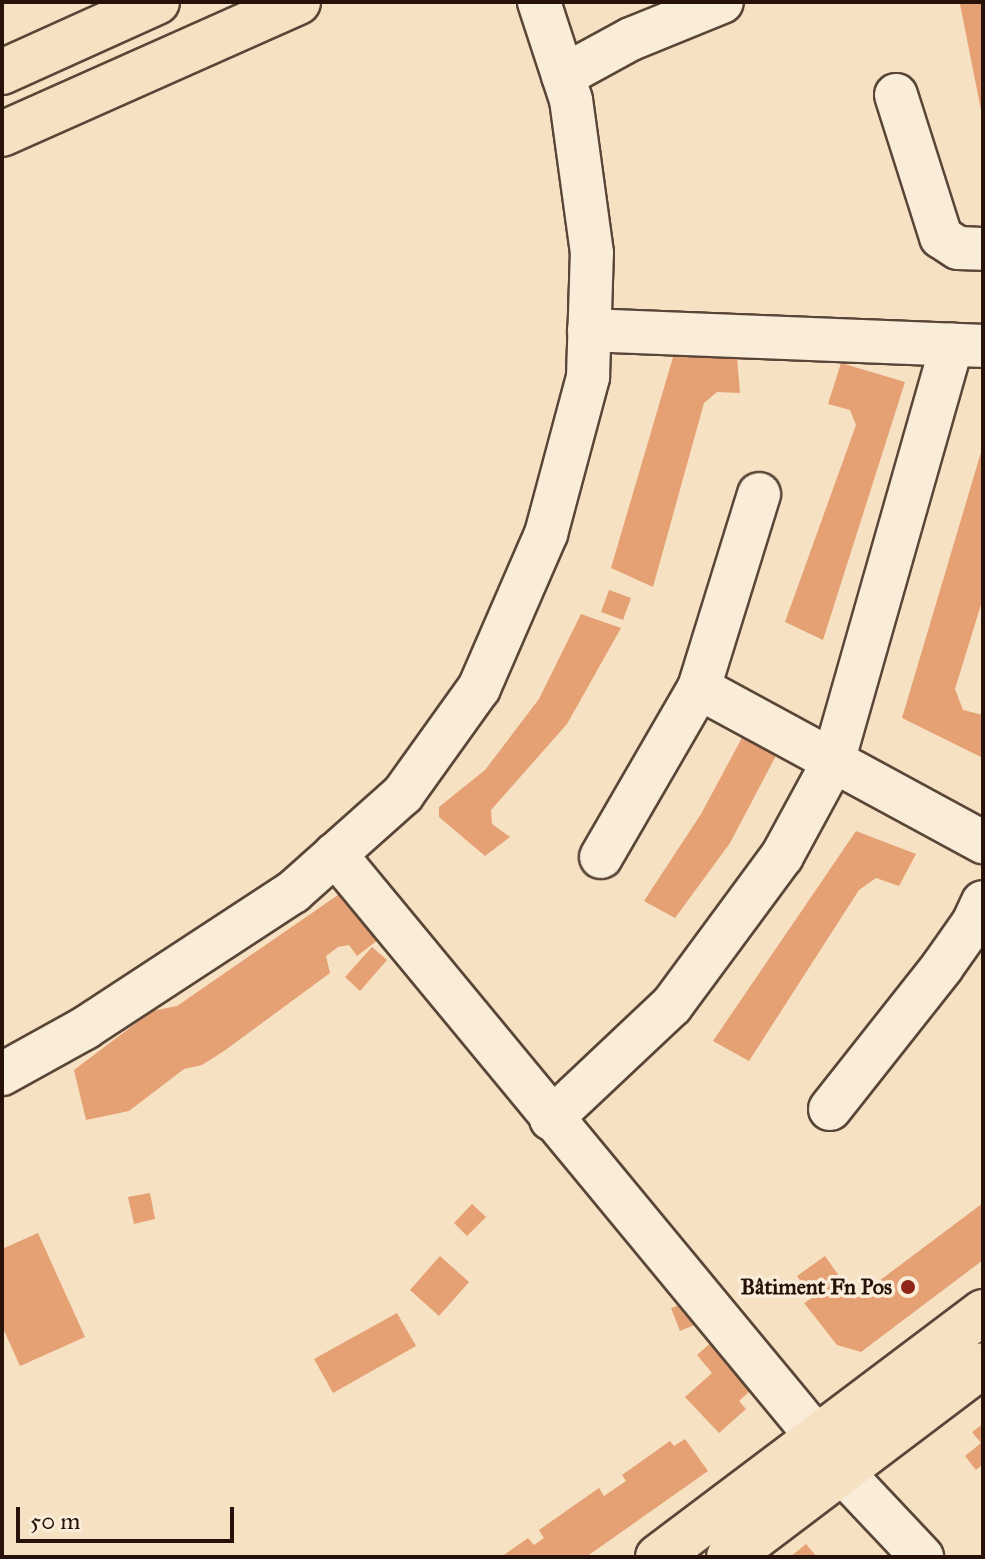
<!DOCTYPE html>
<meta charset="utf-8">
<style>
body{margin:0}
#map{position:relative;width:985px;height:1559px;overflow:hidden;background:#f6e1c3;font-family:"IM FELL Great Primer",serif}
div>[style]{position:absolute}
.building>*{inset:0;background:#e5a074}
.roads{filter:drop-shadow(2px 0 #5a4638) drop-shadow(-2px 0 #5a4638) drop-shadow(0 2px #5a4638) drop-shadow(0 -2px #5a4638)}
.minor>*{height:42px;margin:-21px;padding:0 21px;transform-origin:21px;border-radius:21px;background:#f9ecd8}
.major>*{height:44px;margin:-22px;padding:0 22px;transform-origin:22px;border-radius:22px;background:#f6e1c3}
.dots>*{width:22px;height:22px;translate:-50% -50%;box-sizing:border-box;border:4px solid #f9ecd8;border-radius:50%}
span{translate:-50% -50%;white-space:nowrap;text-align:center;line-height:1.15;-webkit-text-stroke:7px #f9ecd8;paint-order:stroke}
.poi-label{font-size:22px;color:#261209;font-weight:700}
.right{translate:-100% -50%;text-align:right}
.frame{position:absolute;inset:0;border:4px solid #261209;pointer-events:none}
.scale{position:absolute;left:16px;top:1507px;width:218px;height:36px;box-sizing:border-box;border:4px solid #261209;border-top:0;padding-left:10px;font-size:24px;line-height:28px;white-space:nowrap;color:#261209;-webkit-text-stroke:6px #f9ecd8;paint-order:stroke}
</style>
<div id="map">
<div class="building">
<div style="clip-path:polygon(983px 2px,983px 115px,982px 115px,960px 4px)"></div>
<div style="clip-path:polygon(676px 347px,737px 356px,740px 393px,717px 392px,704px 403px,653px 587px,611px 568px)"></div>
<div style="clip-path:polygon(841px 363px,905px 382px,823px 640px,785px 622px,856px 425px,850px 410px,828px 404px)"></div>
<div style="clip-path:polygon(982px 449px,983px 598px,955px 689px,963px 710px,983px 715px,983px 758px,902px 718px)"></div>
<div style="clip-path:polygon(609px 590px,631px 598px,623px 620px,601px 612px)"></div>
<div style="clip-path:polygon(581px 614px,621px 628px,567px 724px,491px 810px,492px 824px,510px 837px,485px 856px,439px 817px,439px 807px,485px 770px,539px 699px)"></div>
<div style="clip-path:polygon(744px 734px,780px 748px,730px 843px,675px 918px,644px 901px,701px 814px)"></div>
<div style="clip-path:polygon(856px 831px,916px 854px,899px 886px,876px 878px,859px 890px,749px 1061px,713px 1041px)"></div>
<div style="clip-path:polygon(351px 886px,387px 933px,357px 956px,349px 945px,338px 947px,326px 956px,330px 973px,224px 1051px,202px 1065px,184px 1069px,129px 1111px,86px 1120px,74px 1070px,152px 1011px,177px 1006px)"></div>
<div style="clip-path:polygon(372px 947px,387px 960px,360px 991px,345px 977px)"></div>
<div style="clip-path:polygon(150px 1193px,155px 1219px,134px 1224px,128px 1197px)"></div>
<div style="clip-path:polygon(983px 1203px,983px 1260px,861px 1352px,837px 1345px,804px 1303px,812px 1298px,797px 1276px,825px 1256px,855px 1299px)"></div>
<div style="clip-path:polygon(472px 1204px,486px 1217px,467px 1236px,454px 1223px)"></div>
<div style="clip-path:polygon(38px 1233px,85px 1337px,20px 1366px,2px 1326px,2px 1249px)"></div>
<div style="clip-path:polygon(440px 1256px,469px 1282px,439px 1316px,410px 1290px)"></div>
<div style="clip-path:polygon(693px 1300px,702px 1322px,680px 1331px,671px 1308px)"></div>
<div style="clip-path:polygon(397px 1313px,416px 1346px,333px 1393px,314px 1359px)"></div>
<div style="clip-path:polygon(723px 1332px,765px 1377px,739px 1401px,746px 1409px,719px 1433px,685px 1397px,712px 1373px,697px 1355px)"></div>
<div style="clip-path:polygon(983px 1424px,983px 1464px,976px 1470px,965px 1456px,981px 1443px,972px 1432px)"></div>
<div style="clip-path:polygon(685px 1439px,708px 1471px,586px 1557px,501px 1557px,528px 1538px,534px 1545px,544px 1538px,539px 1530px,599px 1488px,604px 1496px,626px 1481px,622px 1475px,670px 1441px,674px 1446px)"></div>
<div style="clip-path:polygon(806px 1544px,817px 1557px,790px 1557px)"></div>
</div>
<div class="roads">
<div class="minor">
<div style="left:563px;top:76px;width:77px;rotate:-28.6deg"></div>
<div style="left:631px;top:39px;width:98px;rotate:-22.1deg"></div>
<div style="left:896px;top:95px;width:149px;rotate:72.4deg"></div>
<div style="left:941px;top:237px;width:20px;rotate:33deg"></div>
<div style="left:958px;top:248px;width:25px;rotate:2deg"></div>
<div style="left:589px;top:330px;width:394px;rotate:2.3deg"></div>
<div style="left:699px;top:688px;width:323px;rotate:28.5deg"></div>
<div style="left:335px;top:854px;width:755px;rotate:50.43deg"></div>
<div style="left:816px;top:1436px;width:44px;rotate:54.2deg"></div>
<div style="left:842px;top:1472px;width:117px;rotate:46.7deg"></div>
<div style="left:601px;top:857px;width:195px;rotate:-59.9deg"></div>
<div style="left:699px;top:688px;width:203px;rotate:-72.8deg"></div>
<div style="left:2px;top:1074px;width:95px;rotate:-29deg"></div>
<div style="left:85px;top:1028px;width:249px;rotate:-33.2deg"></div>
<div style="left:293px;top:892px;width:147px;rotate:-41.7deg"></div>
<div style="left:403px;top:794px;width:130px;rotate:-54.4deg"></div>
<div style="left:479px;top:688px;width:168px;rotate:-66.5deg"></div>
<div style="left:546px;top:534px;width:163px;rotate:-75deg"></div>
<div style="left:588px;top:377px;width:124px;rotate:-88.2deg"></div>
<div style="left:592px;top:253px;width:154px;rotate:-97.8deg"></div>
<div style="left:571px;top:100px;width:103px;rotate:-108.1deg"></div>
<div style="left:830px;top:1109px;width:181px;rotate:-51.7deg"></div>
<div style="left:942px;top:967px;width:54px;rotate:-54.8deg"></div>
<div style="left:973px;top:923px;width:23px;rotate:-65deg"></div>
<div style="left:551px;top:1119px;width:166px;rotate:-43.3deg"></div>
<div style="left:672px;top:1005px;width:185px;rotate:-53.6deg"></div>
<div style="left:782px;top:856px;width:107px;rotate:-61.5deg"></div>
<div style="left:833px;top:762px;width:434px;rotate:-74.1deg"></div>
</div>
<div class="major">
<div style="left:2px;top:72px;width:170px;rotate:-24.3deg"></div>
<div style="left:2px;top:134px;width:324px;rotate:-24deg"></div>
<div style="left:658px;top:1557px;width:407px;rotate:-37deg"></div>
<div style="left:729px;top:1557px;width:318px;rotate:-37.1deg"></div>
</div>
</div>
<div class="dots">
<div style="left:908px;top:1287px;background:#8f2418"></div>
</div>
<div class="poi-label">
<span class="right" style="left:892px;top:1287px">Bâtiment Fn Pos</span>
</div>
<div class="frame"></div>
<div class="scale">50 m</div>
</div>
